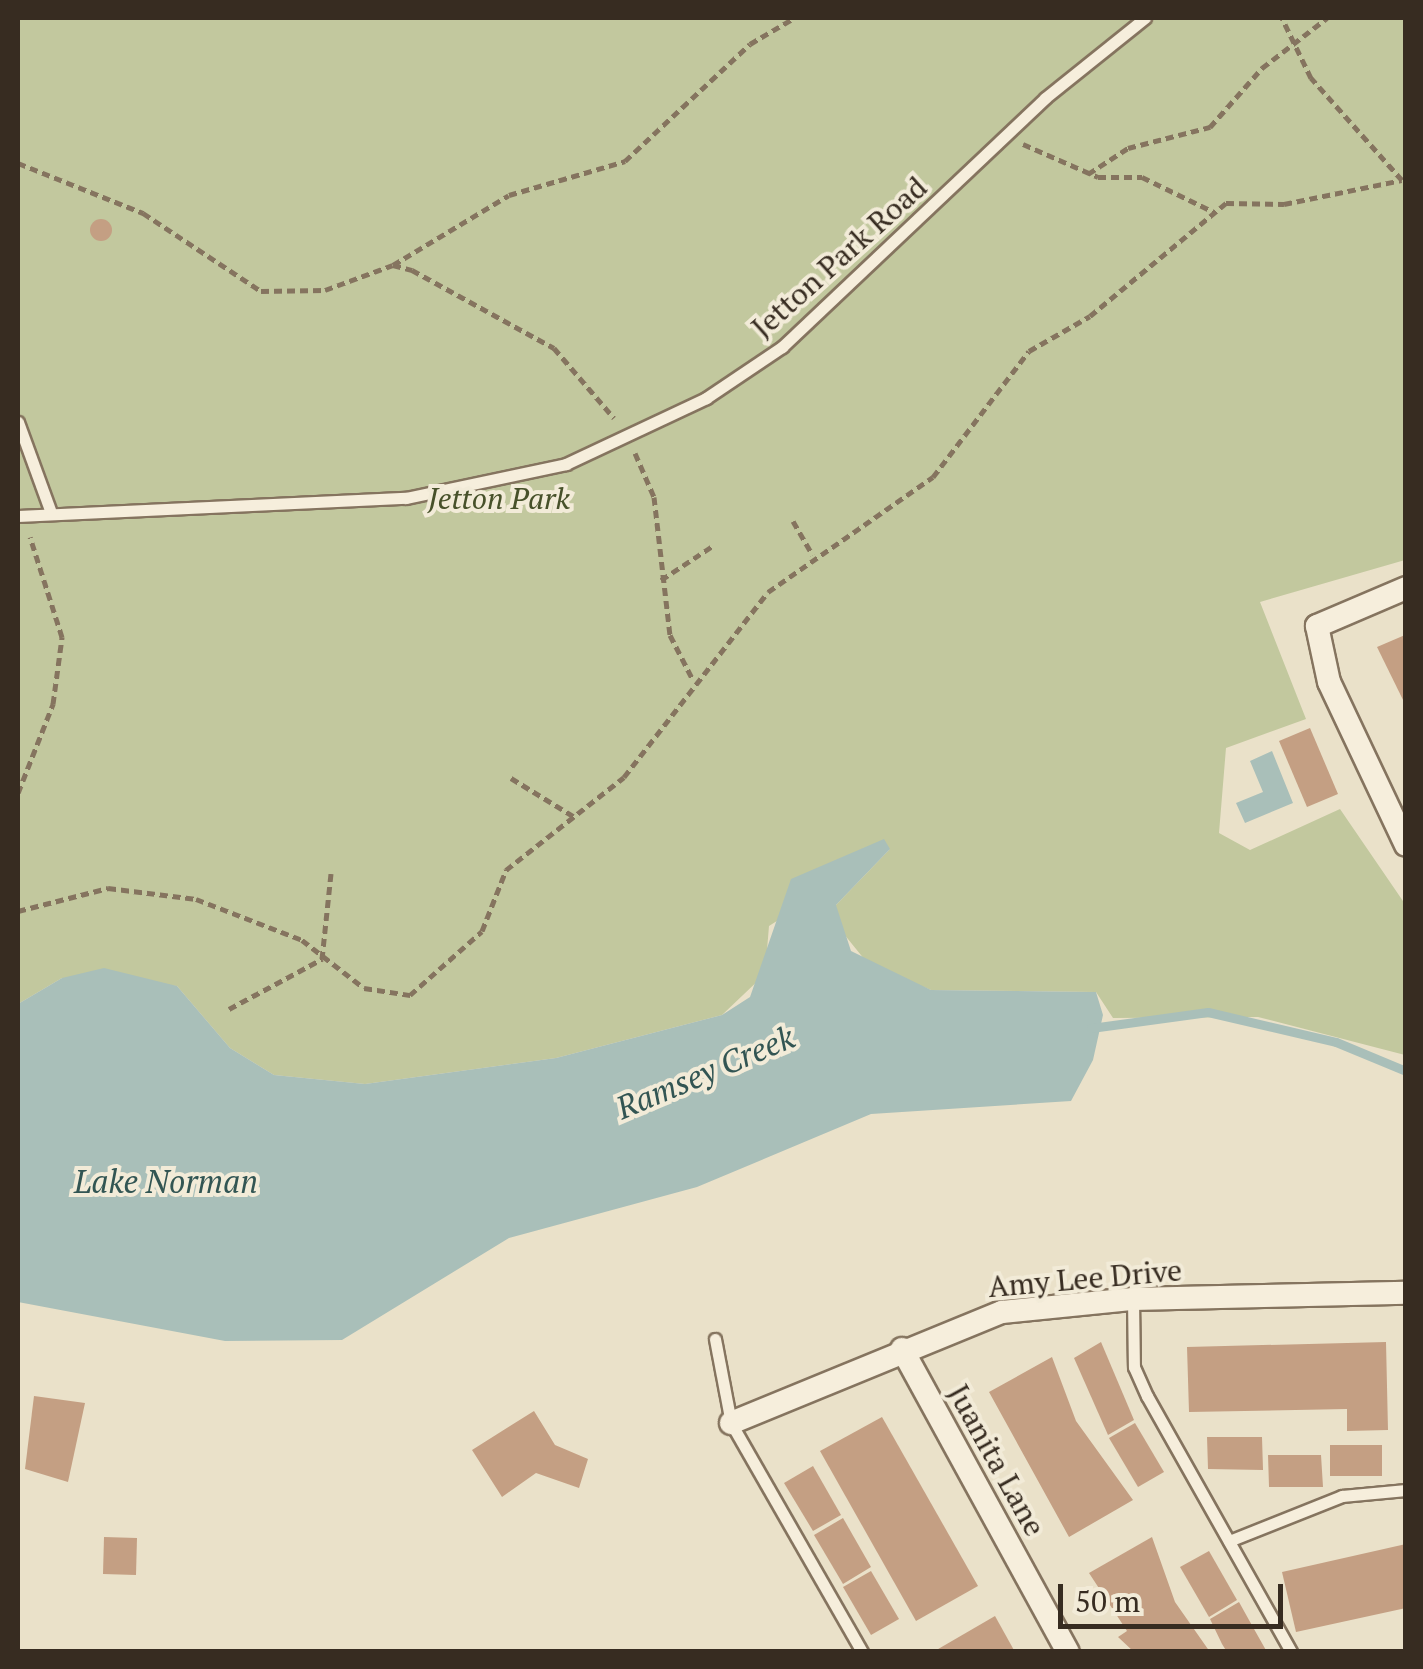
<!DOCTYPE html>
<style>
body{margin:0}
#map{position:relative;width:1423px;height:1669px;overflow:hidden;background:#eae1c9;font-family:"PT Serif",serif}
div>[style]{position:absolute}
.green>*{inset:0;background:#c2c89e}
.water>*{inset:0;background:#a9bfb9}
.stream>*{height:9px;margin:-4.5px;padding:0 4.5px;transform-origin:4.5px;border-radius:4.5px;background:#a9bfb9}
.building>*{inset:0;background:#c49f83}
.round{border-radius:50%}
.path>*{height:5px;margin-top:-2.5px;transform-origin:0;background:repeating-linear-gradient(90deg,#85745f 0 8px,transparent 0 13px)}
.roads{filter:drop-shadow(2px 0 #85745f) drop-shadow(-2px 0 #85745f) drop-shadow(0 2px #85745f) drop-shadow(0 -2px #85745f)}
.lane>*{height:11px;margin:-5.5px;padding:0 5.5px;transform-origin:5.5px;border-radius:5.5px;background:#f6eedc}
.street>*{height:22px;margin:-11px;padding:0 11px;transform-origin:11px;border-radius:11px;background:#f6eedc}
span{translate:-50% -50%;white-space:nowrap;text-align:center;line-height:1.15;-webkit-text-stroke:8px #f2ebd8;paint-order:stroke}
.street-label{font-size:30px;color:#372c21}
.park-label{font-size:30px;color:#47512a;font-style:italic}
.water-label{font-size:32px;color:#325553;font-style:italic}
.frame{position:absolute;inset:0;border:20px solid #372c21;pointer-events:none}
.scale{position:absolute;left:1058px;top:1584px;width:225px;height:45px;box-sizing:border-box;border:5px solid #372c21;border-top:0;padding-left:12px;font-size:30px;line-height:35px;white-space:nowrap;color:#372c21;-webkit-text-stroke:8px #f2ebd8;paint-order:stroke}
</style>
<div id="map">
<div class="green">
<div style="clip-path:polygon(18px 18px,1405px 18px,1405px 560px,1260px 602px,1306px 719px,1226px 748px,1219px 833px,1250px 850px,1340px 809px,1405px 904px,1405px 1055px,1258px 1017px,1113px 1018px,1096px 992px,931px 990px,869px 965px,835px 923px,836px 905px,890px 849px,769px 926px,765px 974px,722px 1015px,556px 1058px,365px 1084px,274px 1075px,230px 1048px,177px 986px,62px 978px,18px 1004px)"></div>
</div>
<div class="water">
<div style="clip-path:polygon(1272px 751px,1293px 803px,1245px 823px,1236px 803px,1263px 792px,1250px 761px)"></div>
<div style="clip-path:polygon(884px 839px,890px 849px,836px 905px,851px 951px,931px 990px,1096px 992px,1103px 1015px,1093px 1060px,1071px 1101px,871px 1114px,697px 1187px,509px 1238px,342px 1340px,225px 1341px,18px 1302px,18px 1004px,62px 978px,104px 968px,177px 986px,230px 1048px,274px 1075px,365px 1084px,556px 1058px,722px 1015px,750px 997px,791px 879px)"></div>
</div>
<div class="stream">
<div style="left:1091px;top:1028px;width:118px;rotate:-7.8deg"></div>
<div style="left:1208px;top:1012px;width:131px;rotate:13.2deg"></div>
<div style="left:1336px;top:1042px;width:76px;rotate:22.5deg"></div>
</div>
<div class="building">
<div class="round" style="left:90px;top:219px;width:22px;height:22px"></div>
<div style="clip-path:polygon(1405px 635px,1405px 704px,1377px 647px)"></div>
<div style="clip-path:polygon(1310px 728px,1338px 794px,1307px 807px,1279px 741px)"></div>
<div style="clip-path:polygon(1101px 1342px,1134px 1420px,1108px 1435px,1074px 1358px)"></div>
<div style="clip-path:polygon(1386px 1342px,1388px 1430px,1347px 1431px,1347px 1409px,1189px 1412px,1187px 1347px)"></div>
<div style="clip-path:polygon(1052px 1357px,1076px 1421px,1133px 1500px,1069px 1537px,989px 1392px)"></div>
<div style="clip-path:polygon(34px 1396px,85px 1403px,68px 1482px,25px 1469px)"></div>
<div style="clip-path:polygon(534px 1411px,555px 1445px,588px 1459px,579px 1488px,536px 1473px,502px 1497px,472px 1450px)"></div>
<div style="clip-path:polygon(882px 1417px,978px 1586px,916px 1621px,820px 1451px)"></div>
<div style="clip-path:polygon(1135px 1423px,1164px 1472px,1138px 1487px,1109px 1438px)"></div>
<div style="clip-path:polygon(1207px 1437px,1262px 1437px,1263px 1470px,1208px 1469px)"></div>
<div style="clip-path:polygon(1330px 1445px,1382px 1445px,1382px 1476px,1330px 1476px)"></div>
<div style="clip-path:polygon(1268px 1455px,1321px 1455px,1323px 1487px,1269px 1487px)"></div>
<div style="clip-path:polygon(813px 1466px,841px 1515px,813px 1531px,784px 1483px)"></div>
<div style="clip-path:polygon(843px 1518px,871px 1567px,843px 1584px,814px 1535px)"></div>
<div style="clip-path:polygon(104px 1537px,137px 1538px,136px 1575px,103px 1574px)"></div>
<div style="clip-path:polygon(1152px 1537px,1175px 1602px,1210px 1652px,1134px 1652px,1118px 1637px,1127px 1631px,1089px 1573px)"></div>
<div style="clip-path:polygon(1406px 1544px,1406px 1608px,1296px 1632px,1282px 1572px)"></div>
<div style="clip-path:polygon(1209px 1551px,1237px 1600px,1209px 1617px,1180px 1567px)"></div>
<div style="clip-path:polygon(871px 1571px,899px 1619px,871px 1635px,843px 1587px)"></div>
<div style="clip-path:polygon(1239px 1602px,1254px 1629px,1267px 1652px,1227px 1652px,1222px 1644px,1210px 1619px)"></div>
<div style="clip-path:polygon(995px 1616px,1015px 1652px,933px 1652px)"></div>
</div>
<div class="path">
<div style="left:1023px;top:144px;width:82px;rotate:23.7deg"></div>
<div style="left:1098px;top:177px;width:44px"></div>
<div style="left:1142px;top:177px;width:80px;rotate:25.9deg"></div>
<div style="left:18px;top:163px;width:135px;rotate:21.8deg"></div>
<div style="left:143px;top:213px;width:141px;rotate:33.5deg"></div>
<div style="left:261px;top:291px;width:64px;rotate:-0.9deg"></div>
<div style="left:325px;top:290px;width:72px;rotate:-20.2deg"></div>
<div style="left:393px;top:265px;width:20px;rotate:15deg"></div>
<div style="left:412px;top:270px;width:162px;rotate:28.8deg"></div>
<div style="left:554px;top:348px;width:92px;rotate:49.4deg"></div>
<div style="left:1088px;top:174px;width:48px;rotate:-33deg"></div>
<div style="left:1128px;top:148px;width:85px;rotate:-14.4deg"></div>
<div style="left:1210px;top:127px;width:79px;rotate:-48.6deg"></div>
<div style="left:1262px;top:68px;width:82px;rotate:-37.6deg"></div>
<div style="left:393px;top:265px;width:135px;rotate:-31.1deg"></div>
<div style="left:509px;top:195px;width:121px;rotate:-16.3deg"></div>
<div style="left:625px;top:161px;width:171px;rotate:-43.1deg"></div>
<div style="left:750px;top:44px;width:51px;rotate:-30.6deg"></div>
<div style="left:635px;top:453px;width:48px;rotate:66.6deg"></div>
<div style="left:654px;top:497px;width:139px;rotate:83.4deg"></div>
<div style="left:670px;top:635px;width:51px;rotate:62.9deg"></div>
<div style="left:793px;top:521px;width:39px;rotate:60deg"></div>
<div style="left:661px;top:580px;width:64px;rotate:-33.4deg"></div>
<div style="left:511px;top:778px;width:73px;rotate:31.5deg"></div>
<div style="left:18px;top:793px;width:96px;rotate:-68.5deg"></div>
<div style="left:53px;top:704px;width:68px;rotate:-82.3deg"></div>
<div style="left:62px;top:637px;width:105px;rotate:-107.7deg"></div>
<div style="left:18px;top:911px;width:93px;rotate:-14.3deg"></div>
<div style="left:108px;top:888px;width:89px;rotate:7.1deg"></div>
<div style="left:196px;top:899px;width:114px;rotate:21.1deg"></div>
<div style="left:302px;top:940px;width:78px;rotate:37.7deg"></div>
<div style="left:364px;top:988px;width:47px;rotate:8.7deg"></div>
<div style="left:410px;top:995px;width:96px;rotate:-41.6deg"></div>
<div style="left:482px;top:931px;width:66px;rotate:-68.5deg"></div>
<div style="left:506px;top:870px;width:150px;rotate:-38.2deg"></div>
<div style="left:624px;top:777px;width:234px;rotate:-52.1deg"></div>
<div style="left:768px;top:592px;width:201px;rotate:-34.9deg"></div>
<div style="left:933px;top:477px;width:158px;rotate:-52.7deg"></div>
<div style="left:1029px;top:351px;width:70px;rotate:-29.8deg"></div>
<div style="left:1090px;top:316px;width:177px;rotate:-39.7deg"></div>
<div style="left:1226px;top:203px;width:58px;rotate:1deg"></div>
<div style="left:1284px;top:204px;width:120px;rotate:-11.5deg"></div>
<div style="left:1402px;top:180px;width:137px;rotate:-131.7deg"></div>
<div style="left:1311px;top:78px;width:67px;rotate:-115.8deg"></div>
<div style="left:229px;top:1009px;width:106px;rotate:-28.3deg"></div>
<div style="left:322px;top:959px;width:86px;rotate:-84deg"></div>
</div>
<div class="roads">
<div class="lane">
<div style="left:18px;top:422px;width:94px;rotate:70deg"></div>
<div style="left:18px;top:516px;width:388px;rotate:-2.7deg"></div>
<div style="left:406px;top:498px;width:164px;rotate:-12deg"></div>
<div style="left:566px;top:464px;width:155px;rotate:-25.2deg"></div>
<div style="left:706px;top:398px;width:92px;rotate:-33.9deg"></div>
<div style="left:782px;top:347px;width:362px;rotate:-43.4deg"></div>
<div style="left:1045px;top:98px;width:128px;rotate:-38.7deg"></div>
<div style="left:1133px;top:1299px;width:68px;rotate:89.2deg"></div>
<div style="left:1134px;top:1367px;width:32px;rotate:66deg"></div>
<div style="left:1147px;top:1396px;width:294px;rotate:60.6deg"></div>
<div style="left:715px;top:1339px;width:86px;rotate:79.2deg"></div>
<div style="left:731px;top:1423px;width:264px;rotate:60.2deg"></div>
<div style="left:1229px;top:1541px;width:122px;rotate:-21.7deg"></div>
<div style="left:1342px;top:1496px;width:64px;rotate:-5.4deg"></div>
</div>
<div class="street">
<div style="left:1406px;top:588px;width:97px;rotate:156.9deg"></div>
<div style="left:1317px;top:626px;width:57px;rotate:77.9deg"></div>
<div style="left:1329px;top:682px;width:180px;rotate:64.7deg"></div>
<div style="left:902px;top:1349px;width:345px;rotate:61.3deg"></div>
<div style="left:731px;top:1423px;width:293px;rotate:-22.3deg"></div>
<div style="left:1002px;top:1312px;width:132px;rotate:-5.7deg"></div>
<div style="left:1133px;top:1299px;width:273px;rotate:-1.3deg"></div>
</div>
</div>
<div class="street-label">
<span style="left:839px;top:257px;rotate:-42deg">Jetton Park Road</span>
<span style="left:1085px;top:1278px;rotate:-5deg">Amy Lee Drive</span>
<span style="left:997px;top:1460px;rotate:61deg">Juanita Lane</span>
</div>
<div class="park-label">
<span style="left:499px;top:498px">Jetton Park</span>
</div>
<div class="water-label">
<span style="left:705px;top:1072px;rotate:-23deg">Ramsey Creek</span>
<span style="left:166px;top:1181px">Lake Norman</span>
</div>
<div class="frame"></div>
<div class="scale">50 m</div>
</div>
